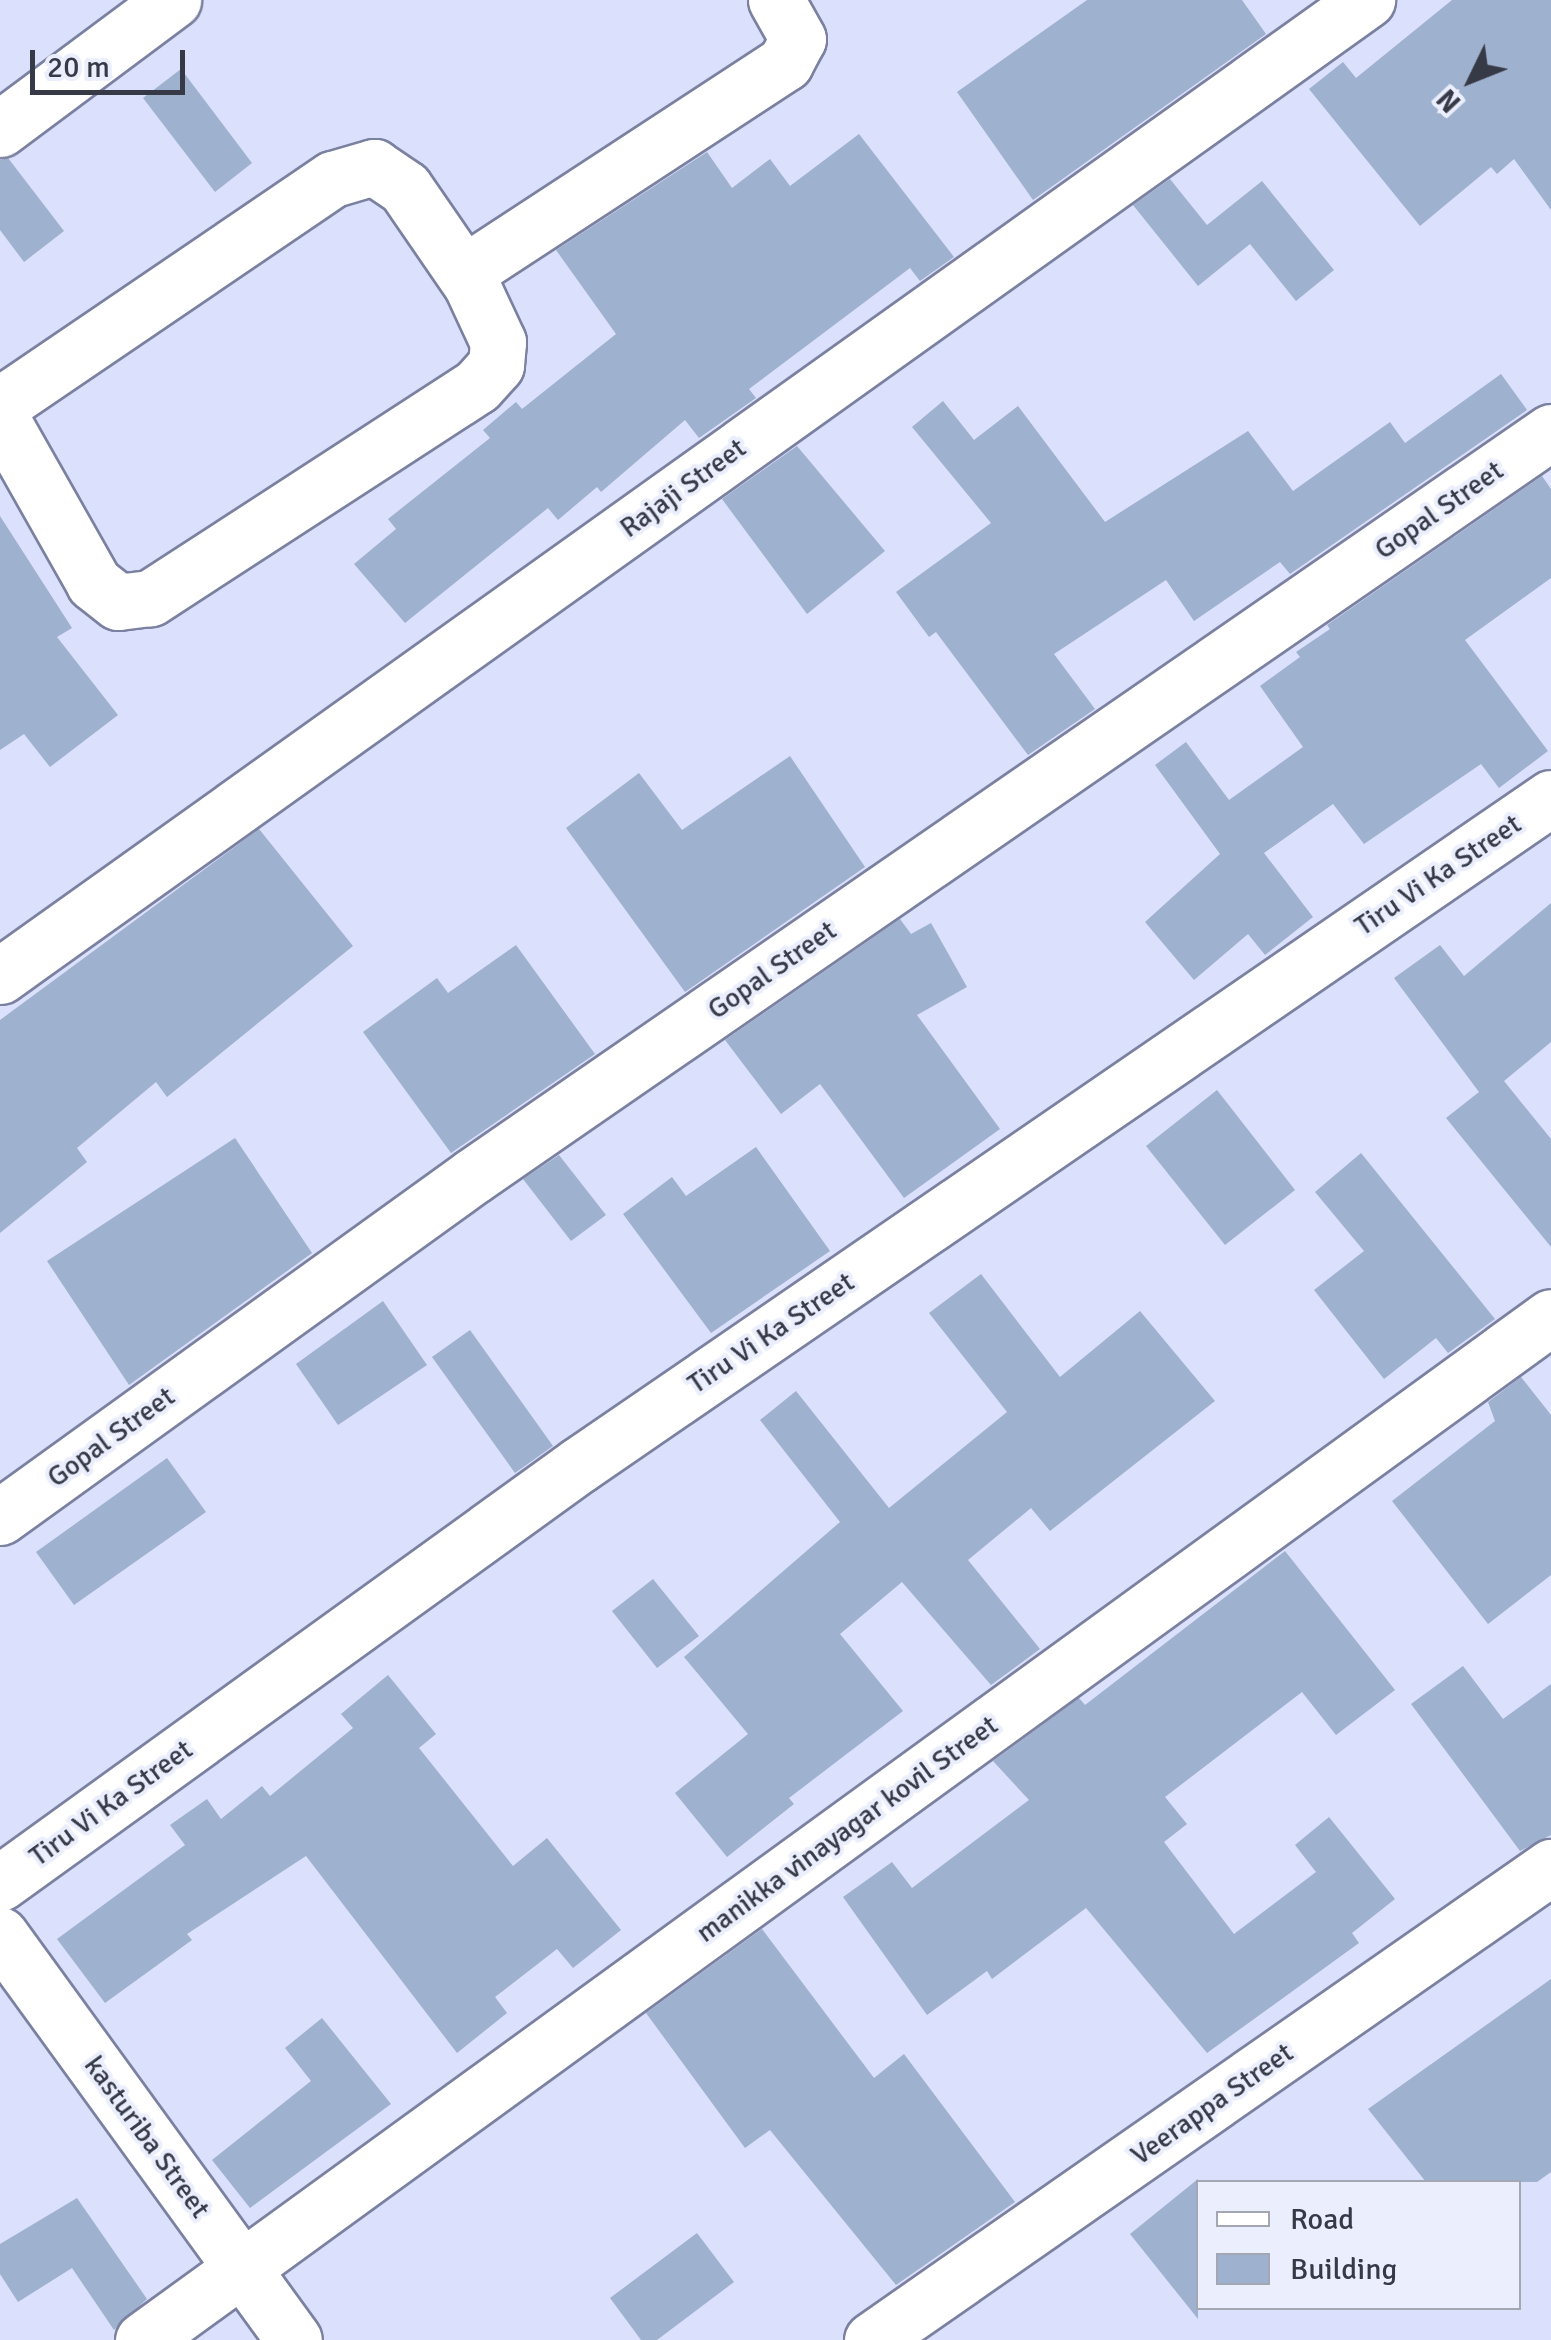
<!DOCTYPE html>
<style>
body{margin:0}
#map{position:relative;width:1551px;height:2340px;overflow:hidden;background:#dbe0fc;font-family:Signika,sans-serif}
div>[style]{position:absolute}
.building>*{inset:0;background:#9eb1ce}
.roads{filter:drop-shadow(2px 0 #7b81a0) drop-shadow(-2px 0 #7b81a0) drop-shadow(0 2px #7b81a0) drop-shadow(0 -2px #7b81a0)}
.minor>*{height:55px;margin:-27.5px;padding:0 27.5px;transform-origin:27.5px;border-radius:27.5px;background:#fff}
span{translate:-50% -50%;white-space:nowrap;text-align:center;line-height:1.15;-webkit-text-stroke:8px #ebeefc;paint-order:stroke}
.street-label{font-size:28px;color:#363946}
.legend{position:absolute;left:1196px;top:2180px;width:325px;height:130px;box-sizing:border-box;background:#ebeefc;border:2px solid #a3a6b3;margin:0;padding:12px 18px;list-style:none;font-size:30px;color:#363946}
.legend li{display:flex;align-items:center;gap:20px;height:50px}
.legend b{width:50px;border:2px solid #a3a6b3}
.north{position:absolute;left:1421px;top:30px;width:100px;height:100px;-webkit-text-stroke:8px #ebeefc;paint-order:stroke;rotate:227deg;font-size:28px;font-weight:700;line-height:40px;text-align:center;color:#363946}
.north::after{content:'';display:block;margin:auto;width:35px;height:45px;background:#363946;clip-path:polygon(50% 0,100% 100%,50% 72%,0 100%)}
.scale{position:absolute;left:30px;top:50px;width:155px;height:45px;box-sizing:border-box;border:5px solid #363946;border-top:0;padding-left:12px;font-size:30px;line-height:35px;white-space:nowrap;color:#363946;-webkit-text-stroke:8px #ebeefc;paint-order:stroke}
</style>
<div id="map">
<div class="building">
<div style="clip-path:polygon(1087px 0,1242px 0,1266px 34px,1033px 200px,957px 92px)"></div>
<div style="clip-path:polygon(1452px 0,1551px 0,1551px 210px,1514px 159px,1497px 174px,1491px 167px,1420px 226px,1309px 89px,1343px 62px,1356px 78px)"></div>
<div style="clip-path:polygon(181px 69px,252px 163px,215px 192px,143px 98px)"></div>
<div style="clip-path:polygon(859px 134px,954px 257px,920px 281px,910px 268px,749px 389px,756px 398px,699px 438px,685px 420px,601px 492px,597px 487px,558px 520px,548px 508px,405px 623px,354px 564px,396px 529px,388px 519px,490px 438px,483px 430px,516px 402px,522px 409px,616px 334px,556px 250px,707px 152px,732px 188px,770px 159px,790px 186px)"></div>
<div style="clip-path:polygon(8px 158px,64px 231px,24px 262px,0 230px,0 160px)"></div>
<div style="clip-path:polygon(1170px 179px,1207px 225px,1262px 181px,1334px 270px,1296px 301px,1250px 244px,1198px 286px,1133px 205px)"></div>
<div style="clip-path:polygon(1501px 374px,1527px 410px,1290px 574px,1280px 562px,1194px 621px,1166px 580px,1054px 654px,1095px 709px,1028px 755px,936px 632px,929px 637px,896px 592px,991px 523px,912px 427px,943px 401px,974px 440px,1018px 406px,1105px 522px,1248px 431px,1293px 491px,1390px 422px,1405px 443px)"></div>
<div style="clip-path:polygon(797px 446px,885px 551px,807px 614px,722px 499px)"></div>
<div style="clip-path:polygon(1542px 476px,1551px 489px,1551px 578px,1465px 640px,1548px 751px,1499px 788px,1481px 764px,1364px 844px,1333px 804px,1264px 853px,1313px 917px,1265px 955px,1248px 934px,1194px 980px,1145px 922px,1220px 854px,1155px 765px,1186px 742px,1229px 800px,1303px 747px,1260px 686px,1300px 657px,1296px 652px,1330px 629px,1327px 625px)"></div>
<div style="clip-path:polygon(0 516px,72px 628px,57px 637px,118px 715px,50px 767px,24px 734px,0 750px)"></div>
<div style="clip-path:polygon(790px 756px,865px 867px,685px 992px,566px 828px,639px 773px,682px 830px)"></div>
<div style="clip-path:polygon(259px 829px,353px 946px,167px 1097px,156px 1082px,77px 1148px,87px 1162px,0 1233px,0 1020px)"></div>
<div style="clip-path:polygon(1551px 903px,1551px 1042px,1504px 1081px,1551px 1139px,1551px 1247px,1446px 1118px,1479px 1092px,1394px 978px,1440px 945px,1464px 976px)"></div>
<div style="clip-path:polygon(900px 919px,911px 934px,931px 923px,967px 987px,917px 1015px,1000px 1129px,904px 1198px,820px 1084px,781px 1114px,725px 1040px)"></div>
<div style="clip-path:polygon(516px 945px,595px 1054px,451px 1153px,363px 1032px,437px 978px,448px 993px)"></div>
<div style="clip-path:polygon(1217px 1090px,1295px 1190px,1225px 1245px,1146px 1146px)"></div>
<div style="clip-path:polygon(235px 1138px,312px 1253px,129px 1385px,47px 1261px)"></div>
<div style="clip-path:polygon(756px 1147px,830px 1251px,711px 1333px,623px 1214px,672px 1177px,686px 1196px)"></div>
<div style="clip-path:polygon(1361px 1153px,1495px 1319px,1448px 1353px,1436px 1338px,1384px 1379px,1314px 1290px,1364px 1251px,1315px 1192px)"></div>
<div style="clip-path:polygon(559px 1155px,606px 1215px,571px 1241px,523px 1179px)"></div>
<div style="clip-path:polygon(981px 1274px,1060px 1377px,1140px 1311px,1215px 1401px,1050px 1531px,1031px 1508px,968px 1560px,1040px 1649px,991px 1685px,902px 1582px,840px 1634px,903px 1711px,789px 1798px,794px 1804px,727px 1857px,675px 1793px,748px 1734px,684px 1657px,840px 1522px,760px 1420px,796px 1391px,889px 1508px,1007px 1412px,929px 1313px)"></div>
<div style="clip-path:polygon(383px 1301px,427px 1365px,338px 1425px,296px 1364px)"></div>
<div style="clip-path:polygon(470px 1330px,553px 1446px,515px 1473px,432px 1357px)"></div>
<div style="clip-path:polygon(1521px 1377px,1551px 1415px,1551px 1575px,1488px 1624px,1392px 1501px,1495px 1421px,1488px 1402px)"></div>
<div style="clip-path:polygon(167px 1458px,206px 1512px,74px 1605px,36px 1552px)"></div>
<div style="clip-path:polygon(1285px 1551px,1395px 1690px,1336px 1735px,1302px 1692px,1165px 1797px,1187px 1824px,1164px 1842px,1234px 1934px,1316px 1872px,1295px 1845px,1329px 1817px,1395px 1899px,1352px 1933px,1359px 1943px,1207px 2053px,1086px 1908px,992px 1979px,987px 1971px,927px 2015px,843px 1897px,892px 1862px,912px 1888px,1029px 1800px,993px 1761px,1079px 1698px,1085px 1705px)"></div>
<div style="clip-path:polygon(653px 1579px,699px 1636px,657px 1668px,612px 1611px)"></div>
<div style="clip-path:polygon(1463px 1666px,1503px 1719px,1551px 1684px,1551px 1835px,1520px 1851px,1411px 1704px)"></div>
<div style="clip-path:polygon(388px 1675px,436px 1734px,419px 1748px,513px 1866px,547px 1838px,621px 1930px,573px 1968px,557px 1949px,495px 1997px,507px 2013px,457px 2053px,306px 1856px,187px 1934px,192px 1940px,105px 2003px,57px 1939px,185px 1845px,170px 1825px,207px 1799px,221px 1819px,262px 1786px,270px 1796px,353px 1728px,341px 1714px)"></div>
<div style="clip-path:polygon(762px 1929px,874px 2078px,904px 2054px,1015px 2202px,896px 2285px,770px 2130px,745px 2148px,646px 2013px)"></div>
<div style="clip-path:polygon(1551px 1979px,1551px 2172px,1537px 2182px,1426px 2182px,1368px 2109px)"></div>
<div style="clip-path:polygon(322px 2018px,391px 2104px,250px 2208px,212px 2160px,311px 2081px,285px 2048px)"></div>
<div style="clip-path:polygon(1198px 2179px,1198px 2319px,1130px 2234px)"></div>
<div style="clip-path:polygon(77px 2198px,147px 2299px,114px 2330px,72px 2268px,18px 2302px,0 2274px,0 2244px)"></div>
<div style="clip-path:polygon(697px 2233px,734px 2282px,657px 2340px,641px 2340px,610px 2298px)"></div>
</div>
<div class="roads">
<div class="minor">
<div style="left:0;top:129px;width:216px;rotate:-36.7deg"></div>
<div style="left:464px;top:273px;width:384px;rotate:-33.2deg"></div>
<div style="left:785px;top:63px;width:27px;rotate:-62deg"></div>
<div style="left:798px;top:39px;width:45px;rotate:-119.4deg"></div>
<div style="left:0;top:405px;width:402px;rotate:-34.2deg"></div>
<div style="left:333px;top:179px;width:43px;rotate:-16.3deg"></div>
<div style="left:374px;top:167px;width:37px;rotate:34deg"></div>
<div style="left:405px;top:188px;width:116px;rotate:55.5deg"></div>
<div style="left:471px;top:284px;width:64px;rotate:65deg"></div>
<div style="left:498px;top:342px;width:23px;rotate:95deg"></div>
<div style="left:496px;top:365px;width:28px;rotate:132deg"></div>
<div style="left:477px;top:386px;width:390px;rotate:147deg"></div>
<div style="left:150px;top:598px;width:32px;rotate:173deg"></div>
<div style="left:118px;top:602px;width:31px;rotate:-142deg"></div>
<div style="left:94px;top:583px;width:191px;rotate:-119.5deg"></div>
<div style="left:0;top:976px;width:1680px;rotate:-35.53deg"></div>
<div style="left:0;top:1517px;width:583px;rotate:-35.79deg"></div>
<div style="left:473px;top:1176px;width:1310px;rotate:-34.61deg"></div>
<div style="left:0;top:1883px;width:714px;rotate:-35.83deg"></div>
<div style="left:579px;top:1465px;width:1179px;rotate:-34.46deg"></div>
<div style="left:0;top:1935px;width:500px;rotate:54.02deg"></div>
<div style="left:143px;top:2340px;width:1740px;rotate:-36deg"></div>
<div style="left:872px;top:2340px;width:828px;rotate:-34.86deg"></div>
</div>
</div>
<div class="street-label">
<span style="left:683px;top:488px;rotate:-36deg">Rajaji Street</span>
<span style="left:1439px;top:510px;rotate:-35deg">Gopal Street</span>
<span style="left:1438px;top:875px;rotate:-34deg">Tiru Vi Ka Street</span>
<span style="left:772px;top:970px;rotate:-35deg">Gopal Street</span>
<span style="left:771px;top:1333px;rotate:-34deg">Tiru Vi Ka Street</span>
<span style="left:111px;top:1437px;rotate:-36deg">Gopal Street</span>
<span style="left:111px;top:1803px;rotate:-36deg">Tiru Vi Ka Street</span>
<span style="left:847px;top:1829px;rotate:-36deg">manikka vinayagar kovil Street</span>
<span style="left:1212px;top:2104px;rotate:-35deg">Veerappa Street</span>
<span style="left:147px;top:2137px;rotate:54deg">kasturiba Street</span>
</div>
<ul class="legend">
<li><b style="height:12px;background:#fff"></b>Road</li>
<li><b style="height:28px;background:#9eb1ce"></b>Building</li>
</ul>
<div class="north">N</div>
<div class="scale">20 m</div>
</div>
